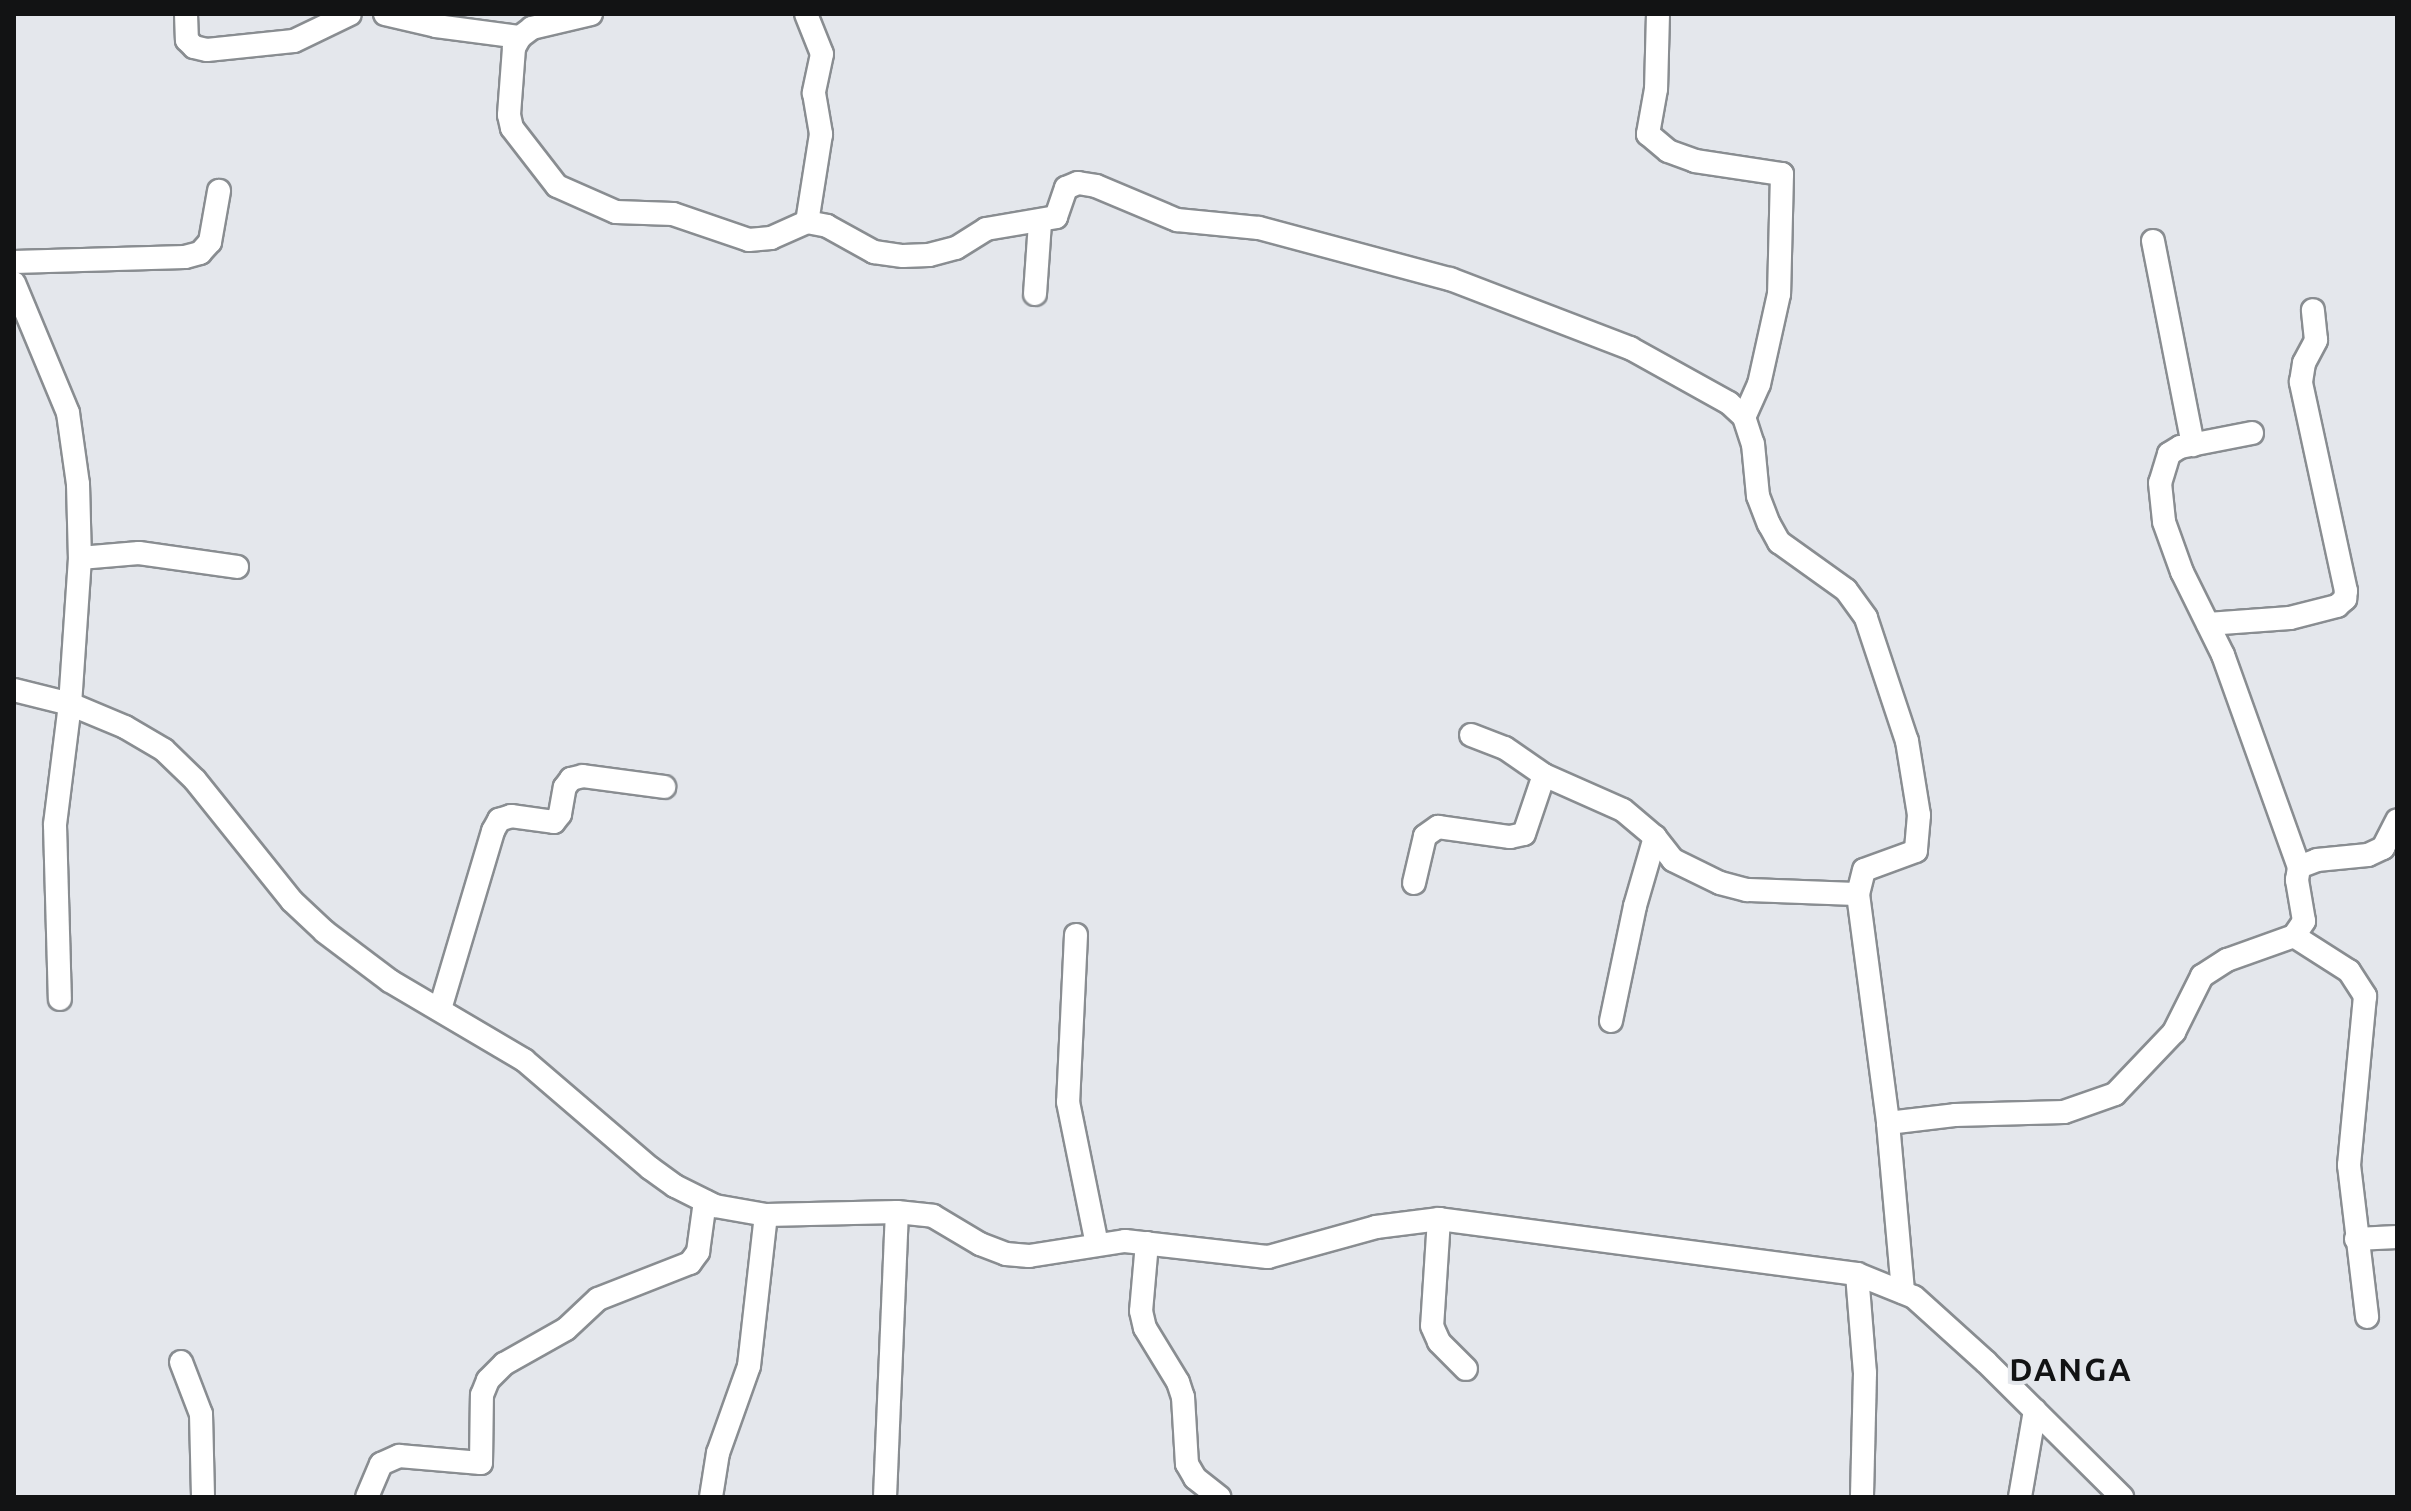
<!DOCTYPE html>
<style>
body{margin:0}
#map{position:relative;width:2411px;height:1511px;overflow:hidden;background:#e4e7ec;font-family:Ubuntu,sans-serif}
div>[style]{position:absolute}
.roads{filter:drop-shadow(2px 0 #898d91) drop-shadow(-2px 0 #898d91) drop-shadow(0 2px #898d91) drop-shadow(0 -2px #898d91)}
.street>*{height:22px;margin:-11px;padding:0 11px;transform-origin:11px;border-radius:11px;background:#fff}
span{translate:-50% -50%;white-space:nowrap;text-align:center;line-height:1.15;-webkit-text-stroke:8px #e4e7ec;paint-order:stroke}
.district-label{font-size:32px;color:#121314;font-weight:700;letter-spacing:2px}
.frame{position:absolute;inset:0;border:16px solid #121314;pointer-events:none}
</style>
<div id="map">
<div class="roads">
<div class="street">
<div style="left:186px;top:14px;width:26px;rotate:88deg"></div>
<div style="left:187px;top:40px;width:10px;rotate:45deg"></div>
<div style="left:194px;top:47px;width:13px;rotate:13deg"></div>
<div style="left:207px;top:50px;width:87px;rotate:-5.9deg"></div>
<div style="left:294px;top:41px;width:62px;rotate:-25.7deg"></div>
<div style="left:385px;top:14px;width:52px;rotate:13.2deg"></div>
<div style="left:436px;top:26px;width:85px;rotate:7.5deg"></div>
<div style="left:591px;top:14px;width:61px;rotate:166.7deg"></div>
<div style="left:532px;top:28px;width:15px;rotate:143deg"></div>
<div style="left:520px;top:37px;width:13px;rotate:119deg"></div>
<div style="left:514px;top:48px;width:67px;rotate:94.3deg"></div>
<div style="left:509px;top:115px;width:13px;rotate:77deg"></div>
<div style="left:512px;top:128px;width:73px;rotate:52.2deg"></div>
<div style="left:557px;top:186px;width:64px;rotate:23.8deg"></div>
<div style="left:616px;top:212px;width:57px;rotate:2deg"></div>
<div style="left:673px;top:214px;width:80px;rotate:18.9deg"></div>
<div style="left:749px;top:240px;width:22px;rotate:-5deg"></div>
<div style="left:771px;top:238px;width:39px;rotate:-24deg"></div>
<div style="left:807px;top:222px;width:20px;rotate:11deg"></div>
<div style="left:827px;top:226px;width:54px;rotate:29deg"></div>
<div style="left:874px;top:252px;width:29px;rotate:8deg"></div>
<div style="left:903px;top:256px;width:26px;rotate:-2deg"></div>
<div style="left:929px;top:255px;width:28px;rotate:-15deg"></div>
<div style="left:956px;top:248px;width:36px;rotate:-32deg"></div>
<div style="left:986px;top:229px;width:71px;rotate:-9.7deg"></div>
<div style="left:1056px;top:217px;width:31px;rotate:-71deg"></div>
<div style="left:1066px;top:188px;width:13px;rotate:-23deg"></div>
<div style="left:1078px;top:183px;width:18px;rotate:9deg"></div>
<div style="left:1096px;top:186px;width:88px;rotate:22.8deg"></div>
<div style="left:1177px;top:220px;width:82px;rotate:5.6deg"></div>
<div style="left:1259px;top:228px;width:198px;rotate:15deg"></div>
<div style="left:1450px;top:279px;width:193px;rotate:21deg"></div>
<div style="left:1630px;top:348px;width:113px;rotate:29.1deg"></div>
<div style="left:1729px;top:403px;width:21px;rotate:43deg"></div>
<div style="left:1744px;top:417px;width:28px;rotate:72deg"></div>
<div style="left:1753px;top:444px;width:52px;rotate:84.5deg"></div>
<div style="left:1758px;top:496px;width:30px;rotate:69deg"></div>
<div style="left:1769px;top:524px;width:21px;rotate:61deg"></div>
<div style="left:1779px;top:542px;width:82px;rotate:35.6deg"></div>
<div style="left:1846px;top:590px;width:34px;rotate:54deg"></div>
<div style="left:1866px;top:618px;width:130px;rotate:71.6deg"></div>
<div style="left:1907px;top:741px;width:75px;rotate:80.8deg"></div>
<div style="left:1919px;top:815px;width:36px;rotate:95deg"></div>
<div style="left:1916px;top:851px;width:55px;rotate:159.9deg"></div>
<div style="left:1864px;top:870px;width:25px;rotate:104deg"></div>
<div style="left:1858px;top:894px;width:231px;rotate:82.5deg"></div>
<div style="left:1888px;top:1123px;width:170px;rotate:84.9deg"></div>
<div style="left:806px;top:14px;width:43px;rotate:68.2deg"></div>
<div style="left:822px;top:54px;width:40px;rotate:102deg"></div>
<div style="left:814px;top:93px;width:42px;rotate:80.3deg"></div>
<div style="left:821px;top:134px;width:89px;rotate:99deg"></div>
<div style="left:1658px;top:14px;width:75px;rotate:91.5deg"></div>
<div style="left:1656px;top:89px;width:46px;rotate:100.1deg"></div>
<div style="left:1648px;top:134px;width:26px;rotate:40deg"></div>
<div style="left:1668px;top:151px;width:29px;rotate:20deg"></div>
<div style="left:1695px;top:161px;width:88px;rotate:8.5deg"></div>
<div style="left:1782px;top:174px;width:120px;rotate:91.4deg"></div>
<div style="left:1779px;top:294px;width:92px;rotate:102.5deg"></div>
<div style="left:1759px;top:384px;width:36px;rotate:114deg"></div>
<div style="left:2153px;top:241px;width:208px;rotate:78.9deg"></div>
<div style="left:14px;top:262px;width:171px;rotate:-1.7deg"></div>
<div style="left:185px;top:257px;width:16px;rotate:-15deg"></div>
<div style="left:200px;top:253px;width:15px;rotate:-48deg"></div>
<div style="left:210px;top:242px;width:52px;rotate:-80deg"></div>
<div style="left:14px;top:283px;width:141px;rotate:67.4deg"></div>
<div style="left:68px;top:413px;width:72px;rotate:82deg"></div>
<div style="left:78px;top:484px;width:74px;rotate:88.5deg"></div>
<div style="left:80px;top:558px;width:146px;rotate:93.9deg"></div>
<div style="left:70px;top:704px;width:122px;rotate:97.1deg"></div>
<div style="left:55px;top:825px;width:174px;rotate:88.4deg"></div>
<div style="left:1035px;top:294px;width:72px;rotate:-86deg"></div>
<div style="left:2252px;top:433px;width:73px;rotate:169deg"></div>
<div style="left:2180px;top:447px;width:13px;rotate:148deg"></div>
<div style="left:2169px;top:454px;width:30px;rotate:107deg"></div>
<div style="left:2160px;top:483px;width:39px;rotate:84deg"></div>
<div style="left:2164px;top:522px;width:53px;rotate:70.2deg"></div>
<div style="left:2182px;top:572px;width:93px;rotate:63.7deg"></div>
<div style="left:2223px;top:655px;width:225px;rotate:70.3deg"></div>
<div style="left:80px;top:558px;width:59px;rotate:-4.8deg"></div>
<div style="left:139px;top:553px;width:99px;rotate:8.1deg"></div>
<div style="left:2208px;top:624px;width:82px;rotate:-4.2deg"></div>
<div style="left:2290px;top:618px;width:49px;rotate:-14.3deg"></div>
<div style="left:2337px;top:606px;width:11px;rotate:-41deg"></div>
<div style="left:2345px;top:599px;width:8px;rotate:-83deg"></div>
<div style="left:2346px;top:591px;width:214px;rotate:-102.2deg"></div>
<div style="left:2301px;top:382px;width:19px;rotate:-81deg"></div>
<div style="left:2304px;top:363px;width:26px;rotate:-62deg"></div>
<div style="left:2316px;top:340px;width:30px;rotate:-96deg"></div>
<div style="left:14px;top:690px;width:58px;rotate:14deg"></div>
<div style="left:70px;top:704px;width:60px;rotate:22.7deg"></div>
<div style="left:125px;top:727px;width:45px;rotate:30.5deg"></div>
<div style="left:164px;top:750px;width:43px;rotate:44.1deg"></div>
<div style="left:195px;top:780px;width:155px;rotate:51.3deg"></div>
<div style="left:292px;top:901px;width:45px;rotate:43.2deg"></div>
<div style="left:325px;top:932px;width:81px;rotate:37deg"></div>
<div style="left:390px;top:981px;width:156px;rotate:30.5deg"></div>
<div style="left:524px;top:1060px;width:166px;rotate:40.6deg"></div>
<div style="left:650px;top:1168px;width:31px;rotate:36deg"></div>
<div style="left:675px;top:1186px;width:45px;rotate:26.6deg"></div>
<div style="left:715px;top:1206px;width:52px;rotate:10deg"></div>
<div style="left:766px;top:1215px;width:131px;rotate:-1.3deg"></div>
<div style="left:897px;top:1212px;width:36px;rotate:6deg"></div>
<div style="left:933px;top:1216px;width:55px;rotate:30.8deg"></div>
<div style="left:980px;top:1244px;width:28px;rotate:21deg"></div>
<div style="left:1006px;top:1254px;width:23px;rotate:5deg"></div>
<div style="left:1029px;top:1256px;width:97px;rotate:-8.9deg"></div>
<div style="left:1125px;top:1241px;width:144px;rotate:6.4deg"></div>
<div style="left:1268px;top:1257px;width:112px;rotate:-15.5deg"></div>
<div style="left:1376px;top:1227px;width:64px;rotate:-7.2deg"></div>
<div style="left:1439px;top:1219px;width:422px;rotate:7.5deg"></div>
<div style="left:1857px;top:1274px;width:61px;rotate:22deg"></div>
<div style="left:1914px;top:1297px;width:97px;rotate:42.1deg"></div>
<div style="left:1986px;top:1362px;width:192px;rotate:44.8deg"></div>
<div style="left:1471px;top:735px;width:36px;rotate:21deg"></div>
<div style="left:1505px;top:748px;width:47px;rotate:34.7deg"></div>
<div style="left:1544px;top:775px;width:86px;rotate:23.9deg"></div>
<div style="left:1623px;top:810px;width:42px;rotate:40.2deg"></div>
<div style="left:1655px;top:837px;width:29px;rotate:52deg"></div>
<div style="left:1673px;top:860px;width:52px;rotate:26.1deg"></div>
<div style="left:1720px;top:883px;width:28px;rotate:15deg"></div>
<div style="left:1747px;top:890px;width:111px;rotate:2.1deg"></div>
<div style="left:1414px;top:883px;width:48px;rotate:-76.8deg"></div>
<div style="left:1425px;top:836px;width:16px;rotate:-35deg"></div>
<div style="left:1438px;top:827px;width:73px;rotate:7.9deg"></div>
<div style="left:1510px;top:837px;width:14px;rotate:-12deg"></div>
<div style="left:1524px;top:834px;width:62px;rotate:-71.3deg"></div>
<div style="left:1076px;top:935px;width:167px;rotate:92.7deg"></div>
<div style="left:1068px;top:1102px;width:145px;rotate:78.5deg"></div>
<div style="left:2294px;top:936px;width:65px;rotate:32.5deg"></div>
<div style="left:2349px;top:971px;width:30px;rotate:57deg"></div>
<div style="left:2365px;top:996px;width:170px;rotate:95.4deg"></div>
<div style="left:2349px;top:1165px;width:153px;rotate:83.2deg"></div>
<div style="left:440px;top:1009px;width:186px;rotate:-73.4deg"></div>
<div style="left:493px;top:831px;width:13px;rotate:-61deg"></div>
<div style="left:499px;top:820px;width:13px;rotate:-18deg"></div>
<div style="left:511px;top:816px;width:43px;rotate:7.9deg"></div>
<div style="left:554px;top:822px;width:10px;rotate:-53deg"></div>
<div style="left:560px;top:814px;width:27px;rotate:-80deg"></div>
<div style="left:565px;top:787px;width:10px;rotate:-53deg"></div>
<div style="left:571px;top:779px;width:12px;rotate:-14deg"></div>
<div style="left:583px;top:776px;width:82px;rotate:7.7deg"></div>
<div style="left:1611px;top:1021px;width:117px;rotate:-78.2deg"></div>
<div style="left:1635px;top:906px;width:72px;rotate:-73.8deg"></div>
<div style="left:1888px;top:1123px;width:67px;rotate:-6.8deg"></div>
<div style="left:1955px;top:1115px;width:109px;rotate:-1.6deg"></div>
<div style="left:2064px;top:1112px;width:54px;rotate:-19.4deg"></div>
<div style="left:2115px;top:1094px;width:86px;rotate:-46.4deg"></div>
<div style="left:2174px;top:1032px;width:63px;rotate:-63.4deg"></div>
<div style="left:2202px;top:976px;width:30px;rotate:-33deg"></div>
<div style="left:2227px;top:960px;width:71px;rotate:-19.7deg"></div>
<div style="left:2294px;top:936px;width:18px;rotate:-56deg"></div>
<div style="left:2304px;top:921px;width:42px;rotate:-99.7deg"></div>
<div style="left:2297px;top:880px;width:13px;rotate:-81deg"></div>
<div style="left:2299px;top:867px;width:19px;rotate:-21deg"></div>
<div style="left:2317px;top:860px;width:51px;rotate:-5.6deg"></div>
<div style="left:2368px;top:855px;width:17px;rotate:-25deg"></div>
<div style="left:2383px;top:848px;width:31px;rotate:-63deg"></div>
<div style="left:1439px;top:1219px;width:107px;rotate:93.7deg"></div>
<div style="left:1432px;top:1326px;width:17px;rotate:66deg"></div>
<div style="left:1439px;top:1342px;width:38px;rotate:45deg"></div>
<div style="left:2356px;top:1239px;width:41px;rotate:-2.8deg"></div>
<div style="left:1147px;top:1243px;width:68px;rotate:95deg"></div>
<div style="left:1141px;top:1311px;width:17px;rotate:77deg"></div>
<div style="left:1145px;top:1328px;width:63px;rotate:58.6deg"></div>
<div style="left:1178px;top:1382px;width:16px;rotate:72deg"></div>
<div style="left:1183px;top:1397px;width:67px;rotate:86.6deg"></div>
<div style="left:1187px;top:1464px;width:16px;rotate:60deg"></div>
<div style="left:1195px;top:1478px;width:31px;rotate:38deg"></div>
<div style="left:1857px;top:1274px;width:99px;rotate:85.4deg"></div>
<div style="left:1865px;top:1373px;width:124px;rotate:91.4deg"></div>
<div style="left:181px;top:1362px;width:56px;rotate:69deg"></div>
<div style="left:201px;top:1414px;width:83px;rotate:88.6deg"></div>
<div style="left:367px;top:1497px;width:36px;rotate:-67deg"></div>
<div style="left:381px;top:1464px;width:20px;rotate:-24deg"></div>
<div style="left:399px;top:1456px;width:82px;rotate:4.9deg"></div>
<div style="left:481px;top:1463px;width:68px;rotate:-89.2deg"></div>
<div style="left:482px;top:1395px;width:16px;rotate:-68deg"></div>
<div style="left:488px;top:1380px;width:23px;rotate:-45deg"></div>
<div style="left:504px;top:1364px;width:71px;rotate:-29.4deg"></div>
<div style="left:566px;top:1329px;width:44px;rotate:-43.2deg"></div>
<div style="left:598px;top:1299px;width:99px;rotate:-21.4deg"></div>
<div style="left:690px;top:1263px;width:14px;rotate:-54deg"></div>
<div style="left:698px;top:1252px;width:51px;rotate:-82.2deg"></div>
<div style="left:711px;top:1497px;width:45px;rotate:-81deg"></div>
<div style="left:718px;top:1453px;width:92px;rotate:-70.4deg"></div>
<div style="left:749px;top:1366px;width:152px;rotate:-83.6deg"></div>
<div style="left:885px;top:1497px;width:285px;rotate:-87.6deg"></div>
<div style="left:2020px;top:1497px;width:88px;rotate:-80.2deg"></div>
</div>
</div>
<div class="district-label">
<span style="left:2071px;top:1369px">DANGA</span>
</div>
<div class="frame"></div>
</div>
